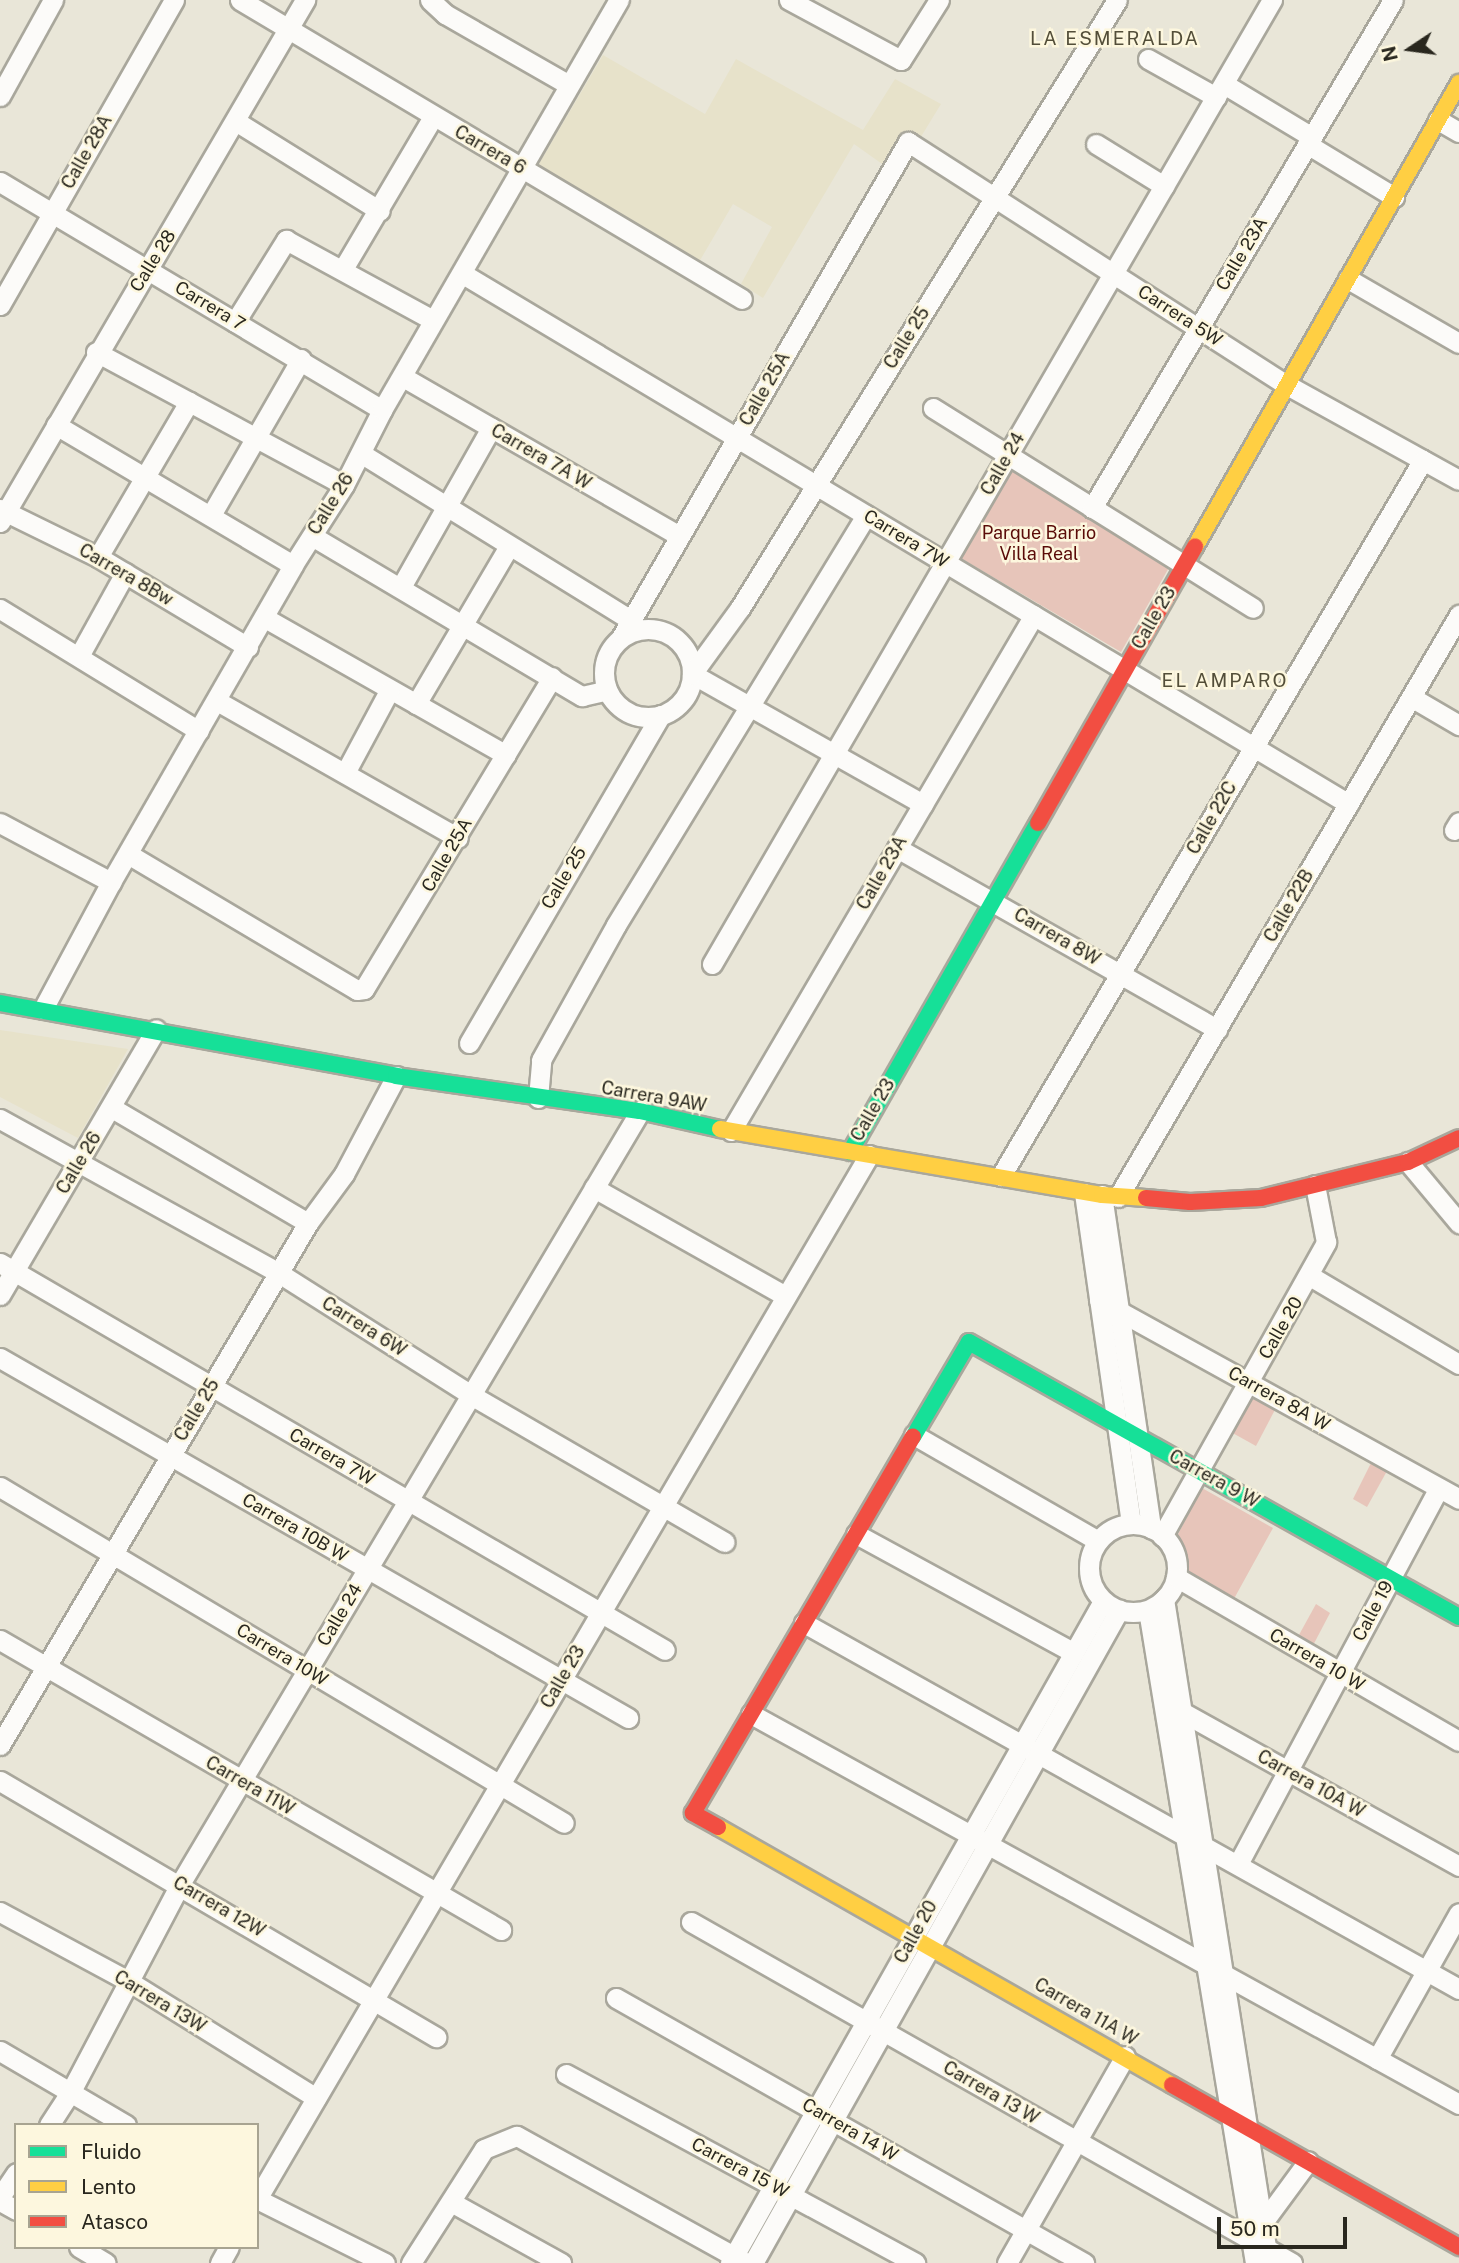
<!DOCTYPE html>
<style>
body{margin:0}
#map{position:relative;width:1459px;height:2263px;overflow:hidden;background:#e9e6d8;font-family:"Public Sans",sans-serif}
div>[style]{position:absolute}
.built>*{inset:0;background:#e7e2ca}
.green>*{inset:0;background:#e7c5ba}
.roads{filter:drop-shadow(2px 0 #a9a79c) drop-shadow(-2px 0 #a9a79c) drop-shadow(0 2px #a9a79c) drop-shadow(0 -2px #a9a79c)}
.street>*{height:19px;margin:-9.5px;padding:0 9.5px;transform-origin:9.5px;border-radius:9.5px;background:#fcfbf9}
.street>.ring{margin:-9.5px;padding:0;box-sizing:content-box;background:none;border:19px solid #fcfbf9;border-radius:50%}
.fast>*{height:16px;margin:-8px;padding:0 8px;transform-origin:8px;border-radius:8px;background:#16e098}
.slow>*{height:16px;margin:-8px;padding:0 8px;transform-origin:8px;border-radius:8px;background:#ffcf43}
.jam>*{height:16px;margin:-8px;padding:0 8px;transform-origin:8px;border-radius:8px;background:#f24e42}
span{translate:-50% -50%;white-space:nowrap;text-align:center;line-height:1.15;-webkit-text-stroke:5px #fdf7de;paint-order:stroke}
.street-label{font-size:18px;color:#29271e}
.park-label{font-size:18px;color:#5a0b08}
.neighbourhood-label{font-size:19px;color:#534e39;letter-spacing:2px}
.legend{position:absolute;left:14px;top:2123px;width:245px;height:126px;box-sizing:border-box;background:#fdf7de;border:2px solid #a8a491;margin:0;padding:9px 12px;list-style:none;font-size:21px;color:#29271e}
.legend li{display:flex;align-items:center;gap:14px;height:35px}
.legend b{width:35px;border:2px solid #a8a491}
.north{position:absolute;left:1375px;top:14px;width:70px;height:70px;-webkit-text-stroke:5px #fdf7de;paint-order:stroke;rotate:257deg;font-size:19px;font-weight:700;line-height:28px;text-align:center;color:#29271e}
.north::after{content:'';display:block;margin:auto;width:24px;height:32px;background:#29271e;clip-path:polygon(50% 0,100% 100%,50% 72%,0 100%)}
.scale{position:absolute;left:1217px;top:2217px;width:130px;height:32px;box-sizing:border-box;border:4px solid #29271e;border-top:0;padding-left:9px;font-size:21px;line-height:24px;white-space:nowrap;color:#29271e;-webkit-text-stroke:5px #fdf7de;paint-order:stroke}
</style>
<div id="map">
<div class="built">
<div style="clip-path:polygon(603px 55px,705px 114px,736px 59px,863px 130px,895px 79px,941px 104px,919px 140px,908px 133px,899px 137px,885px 166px,854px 144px,763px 298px,741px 284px,772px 227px,733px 204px,699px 262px,536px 169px)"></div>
<div style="clip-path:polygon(0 1030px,128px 1049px,78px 1138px,0 1097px)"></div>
</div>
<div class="green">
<div style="clip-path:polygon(1009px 467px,1171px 564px,1121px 652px,957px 556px)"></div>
<div style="clip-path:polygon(1250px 1393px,1277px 1406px,1256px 1446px,1229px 1431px)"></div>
<div style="clip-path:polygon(1371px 1463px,1387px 1471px,1367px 1507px,1353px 1499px)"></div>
<div style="clip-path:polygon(1202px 1488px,1273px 1528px,1230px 1606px,1186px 1580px,1185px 1558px,1176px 1538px)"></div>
<div style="clip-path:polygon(1316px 1604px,1330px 1613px,1309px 1653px,1294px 1644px)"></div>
</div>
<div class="roads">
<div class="street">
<div style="left:240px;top:0;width:584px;rotate:30.78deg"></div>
<div style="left:430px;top:0;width:21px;rotate:43deg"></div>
<div style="left:445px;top:14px;width:141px;rotate:29.8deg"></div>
<div style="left:789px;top:0;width:127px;rotate:28.2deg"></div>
<div style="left:901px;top:60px;width:71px;rotate:-57.7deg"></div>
<div style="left:1148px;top:59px;width:78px;rotate:29.2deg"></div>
<div style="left:1224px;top:84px;width:103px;rotate:31.1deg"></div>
<div style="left:0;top:96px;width:110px;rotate:-61.1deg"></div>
<div style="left:1438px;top:120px;width:24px;rotate:30deg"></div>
<div style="left:237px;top:122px;width:168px;rotate:31.9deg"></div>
<div style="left:1096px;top:144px;width:80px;rotate:31.7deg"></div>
<div style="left:1307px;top:144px;width:102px;rotate:31.3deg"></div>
<div style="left:0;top:182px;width:445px;rotate:30.8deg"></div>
<div style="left:343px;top:269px;width:177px;rotate:-59.4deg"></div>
<div style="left:463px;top:274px;width:1032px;rotate:30.89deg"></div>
<div style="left:1348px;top:279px;width:128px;rotate:30deg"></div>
<div style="left:0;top:305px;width:351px;rotate:-60.3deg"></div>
<div style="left:235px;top:322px;width:97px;rotate:-58.1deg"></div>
<div style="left:286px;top:240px;width:167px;rotate:28.6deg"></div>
<div style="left:96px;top:352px;width:281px;rotate:28.2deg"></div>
<div style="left:403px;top:377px;width:319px;rotate:29.9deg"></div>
<div style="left:933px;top:408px;width:377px;rotate:32deg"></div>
<div style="left:56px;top:425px;width:275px;rotate:30.6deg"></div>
<div style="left:362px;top:454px;width:316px;rotate:31.7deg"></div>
<div style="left:1092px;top:508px;width:590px;rotate:-59.35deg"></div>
<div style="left:0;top:509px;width:109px;rotate:26.1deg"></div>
<div style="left:98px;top:557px;width:175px;rotate:31deg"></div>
<div style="left:211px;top:515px;width:180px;rotate:-60deg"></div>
<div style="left:0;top:522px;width:605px;rotate:-59.7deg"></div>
<div style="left:312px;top:536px;width:314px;rotate:30.7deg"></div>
<div style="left:582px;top:696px;width:26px;rotate:-13deg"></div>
<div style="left:98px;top:557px;width:180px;rotate:-59.6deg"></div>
<div style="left:401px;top:587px;width:183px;rotate:-60.5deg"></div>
<div style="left:0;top:609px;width:233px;rotate:31.5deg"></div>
<div style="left:265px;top:618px;width:277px;rotate:29.6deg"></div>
<div class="ring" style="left:604px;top:629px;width:69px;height:69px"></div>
<div style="left:622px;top:636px;width:571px;rotate:-59.93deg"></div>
<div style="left:908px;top:142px;width:450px;rotate:32.7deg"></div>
<div style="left:1287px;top:385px;width:196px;rotate:28.9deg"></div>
<div style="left:79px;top:656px;width:95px;rotate:-61deg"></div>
<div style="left:1411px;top:697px;width:56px;rotate:30.3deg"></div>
<div style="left:217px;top:701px;width:277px;rotate:29.6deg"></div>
<div style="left:416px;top:704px;width:183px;rotate:-59.5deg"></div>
<div style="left:345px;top:773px;width:93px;rotate:-61.8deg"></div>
<div style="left:923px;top:804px;width:265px;rotate:-150.6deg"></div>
<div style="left:692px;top:674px;width:82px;rotate:-54deg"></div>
<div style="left:740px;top:608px;width:715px;rotate:-58.2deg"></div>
<div style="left:0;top:823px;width:126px;rotate:28deg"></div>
<div style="left:1454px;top:830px;width:9px;rotate:-58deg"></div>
<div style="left:897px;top:848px;width:368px;rotate:29.5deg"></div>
<div style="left:128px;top:854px;width:266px;rotate:30.7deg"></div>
<div style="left:357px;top:990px;width:7px;rotate:-8deg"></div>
<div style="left:364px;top:989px;width:364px;rotate:-58.9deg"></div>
<div style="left:712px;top:964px;width:1115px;rotate:-59.85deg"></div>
<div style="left:43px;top:1009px;width:144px;rotate:-61.8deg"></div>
<div style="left:111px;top:882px;width:366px;rotate:-60.1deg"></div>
<div style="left:293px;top:565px;width:95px;rotate:-57.5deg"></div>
<div style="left:344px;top:485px;width:84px;rotate:-63.1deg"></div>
<div style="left:382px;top:410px;width:474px;rotate:-60deg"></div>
<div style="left:469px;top:1043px;width:380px;rotate:-59.7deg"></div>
<div style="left:538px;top:1098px;width:38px;rotate:-85deg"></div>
<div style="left:541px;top:1060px;width:154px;rotate:-60.9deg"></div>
<div style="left:616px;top:925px;width:480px;rotate:-58.6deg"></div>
<div style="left:112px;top:1108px;width:227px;rotate:30.4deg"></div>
<div style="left:0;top:1119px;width:319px;rotate:28.9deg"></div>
<div style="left:279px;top:1273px;width:227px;rotate:32.4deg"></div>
<div style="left:471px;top:1395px;width:293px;rotate:30.1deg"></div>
<div style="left:731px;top:1131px;width:598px;rotate:-59.58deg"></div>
<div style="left:1408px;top:1162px;width:80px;rotate:50.1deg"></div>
<div style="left:1001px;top:1176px;width:831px;rotate:-59.49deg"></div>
<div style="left:594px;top:1188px;width:220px;rotate:29.4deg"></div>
<div style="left:1084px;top:1193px;width:334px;rotate:81.9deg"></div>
<div style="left:1102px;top:1195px;width:337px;rotate:81.6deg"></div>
<div style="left:1118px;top:1197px;width:675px;rotate:-59.63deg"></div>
<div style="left:0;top:1263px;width:769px;rotate:30.2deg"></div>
<div style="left:1310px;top:1276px;width:173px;rotate:30.6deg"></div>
<div style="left:0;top:1295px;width:308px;rotate:-59.6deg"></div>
<div style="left:1099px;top:1300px;width:411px;rotate:28.9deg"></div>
<div style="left:0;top:1358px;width:724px;rotate:29.82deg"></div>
<div style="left:914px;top:1435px;width:212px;rotate:29.9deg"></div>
<div style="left:0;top:1487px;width:656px;rotate:30.78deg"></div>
<div class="ring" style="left:1089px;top:1524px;width:69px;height:69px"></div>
<div style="left:856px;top:1534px;width:248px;rotate:28.6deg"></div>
<div style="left:1162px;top:1536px;width:337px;rotate:-60.8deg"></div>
<div style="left:1326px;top:1242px;width:58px;rotate:-100.9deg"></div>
<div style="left:1176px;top:1577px;width:327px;rotate:30.1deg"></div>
<div style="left:1164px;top:1599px;width:668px;rotate:81.05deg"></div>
<div style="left:1148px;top:1610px;width:662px;rotate:80.69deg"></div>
<div style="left:804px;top:1623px;width:750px;rotate:29.2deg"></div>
<div style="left:0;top:1640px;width:579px;rotate:30.06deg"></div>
<div style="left:1175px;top:1708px;width:325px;rotate:29.1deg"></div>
<div style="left:751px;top:1714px;width:808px;rotate:28.85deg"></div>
<div style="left:0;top:1745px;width:606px;rotate:-59.46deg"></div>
<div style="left:308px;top:1223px;width:61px;rotate:-53.7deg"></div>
<div style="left:344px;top:1174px;width:111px;rotate:-62deg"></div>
<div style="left:0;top:1781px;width:506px;rotate:30.42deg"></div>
<div style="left:1238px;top:1864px;width:426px;rotate:-61.9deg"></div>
<div style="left:0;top:1912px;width:148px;rotate:28.3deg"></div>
<div style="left:130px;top:1982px;width:219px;rotate:31.9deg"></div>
<div style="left:691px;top:1922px;width:691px;rotate:29.57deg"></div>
<div style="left:616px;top:1998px;width:538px;rotate:29.52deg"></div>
<div style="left:0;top:2051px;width:146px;rotate:30.4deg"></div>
<div style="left:1377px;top:2059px;width:167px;rotate:-60.7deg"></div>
<div style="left:566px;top:2074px;width:397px;rotate:28.4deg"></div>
<div style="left:49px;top:2125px;width:38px;rotate:-57deg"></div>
<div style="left:70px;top:2093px;width:236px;rotate:-62.2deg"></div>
<div style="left:180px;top:1884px;width:900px;rotate:-59.24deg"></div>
<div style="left:0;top:2197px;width:29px;rotate:-56deg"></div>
<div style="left:257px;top:2199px;width:1210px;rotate:-59.62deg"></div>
<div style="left:257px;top:2199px;width:143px;rotate:26.6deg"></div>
<div style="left:0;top:2201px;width:18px;rotate:29deg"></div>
<div style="left:451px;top:2202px;width:126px;rotate:29deg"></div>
<div style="left:1264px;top:2221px;width:74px;rotate:-53.7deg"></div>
<div style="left:79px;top:2247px;width:31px;rotate:31deg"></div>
<div style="left:220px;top:2263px;width:18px;rotate:-61deg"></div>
<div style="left:411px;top:2263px;width:135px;rotate:-57.4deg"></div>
<div style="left:484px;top:2149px;width:35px;rotate:-22deg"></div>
<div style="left:517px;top:2136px;width:260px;rotate:29deg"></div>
<div style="left:730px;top:2263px;width:760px;rotate:-60.6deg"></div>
<div style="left:753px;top:2263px;width:749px;rotate:-60.73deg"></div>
<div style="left:1007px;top:2263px;width:238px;rotate:-60.3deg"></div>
</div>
<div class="fast">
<div style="left:0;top:1003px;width:403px;rotate:10.4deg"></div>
<div style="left:396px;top:1076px;width:246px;rotate:8.2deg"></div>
<div style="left:640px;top:1111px;width:82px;rotate:12.7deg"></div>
<div style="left:850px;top:1152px;width:379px;rotate:-60.3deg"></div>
<div style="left:913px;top:1437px;width:110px;rotate:-59.5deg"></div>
<div style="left:969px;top:1342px;width:562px;rotate:29.3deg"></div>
</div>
<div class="slow">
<div style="left:1195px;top:547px;width:534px;rotate:-60.36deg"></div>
<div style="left:720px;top:1129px;width:388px;rotate:9.8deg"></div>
<div style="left:1102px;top:1195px;width:44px;rotate:3.9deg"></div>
<div style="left:718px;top:1827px;width:522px;rotate:29.61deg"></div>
</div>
<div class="jam">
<div style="left:1038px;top:823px;width:318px;rotate:-60.4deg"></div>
<div style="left:1146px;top:1198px;width:44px;rotate:5.2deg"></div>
<div style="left:1190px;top:1202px;width:71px;rotate:-3.2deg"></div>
<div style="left:1261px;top:1198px;width:151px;rotate:-13.8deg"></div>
<div style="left:1408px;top:1162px;width:56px;rotate:-25.2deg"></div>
<div style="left:718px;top:1827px;width:29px;rotate:-151deg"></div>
<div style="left:693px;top:1813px;width:436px;rotate:-59.7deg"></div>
<div style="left:1172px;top:2085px;width:330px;rotate:29.4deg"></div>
</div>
</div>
<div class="street-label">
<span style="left:490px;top:150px;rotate:30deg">Carrera 6</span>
<span style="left:87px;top:152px;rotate:-60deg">Calle 28A</span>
<span style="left:1242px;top:254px;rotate:-59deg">Calle 23A</span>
<span style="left:153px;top:261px;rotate:-58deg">Calle 28</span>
<span style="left:210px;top:306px;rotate:31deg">Carrera 7</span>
<span style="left:1180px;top:316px;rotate:33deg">Carrera 5W</span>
<span style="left:907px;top:338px;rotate:-58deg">Calle 25</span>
<span style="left:765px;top:389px;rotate:-60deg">Calle 25A</span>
<span style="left:541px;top:457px;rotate:30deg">Carrera 7A W</span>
<span style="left:1003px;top:464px;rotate:-60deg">Calle 24</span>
<span style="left:331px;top:504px;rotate:-58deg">Calle 26</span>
<span style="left:906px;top:539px;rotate:31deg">Carrera 7W</span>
<span style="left:126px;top:575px;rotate:30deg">Carrera 8Bw</span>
<span style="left:1154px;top:618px;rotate:-60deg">Calle 23</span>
<span style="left:1212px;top:818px;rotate:-60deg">Calle 22C</span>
<span style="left:447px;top:855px;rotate:-60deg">Calle 25A</span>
<span style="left:882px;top:873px;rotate:-60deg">Calle 23A</span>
<span style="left:564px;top:878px;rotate:-59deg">Calle 25</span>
<span style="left:1289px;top:906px;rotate:-60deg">Calle 22B</span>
<span style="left:1057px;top:937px;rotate:30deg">Carrera 8W</span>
<span style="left:654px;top:1097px;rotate:10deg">Carrera 9AW</span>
<span style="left:873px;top:1110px;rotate:-60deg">Calle 23</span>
<span style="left:79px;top:1163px;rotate:-59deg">Calle 26</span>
<span style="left:364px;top:1327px;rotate:32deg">Carrera 6W</span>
<span style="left:1281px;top:1328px;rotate:-60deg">Calle 20</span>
<span style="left:1279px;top:1399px;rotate:29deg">Carrera 8A W</span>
<span style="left:197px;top:1410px;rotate:-59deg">Calle 25</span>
<span style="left:332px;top:1457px;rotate:30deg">Carrera 7W</span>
<span style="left:1214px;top:1479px;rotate:29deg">Carrera 9 W</span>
<span style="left:295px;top:1528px;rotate:30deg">Carrera 10B W</span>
<span style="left:1373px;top:1611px;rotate:-62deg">Calle 19</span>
<span style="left:340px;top:1615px;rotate:-59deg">Calle 24</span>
<span style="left:282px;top:1655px;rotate:31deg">Carrera 10W</span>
<span style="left:1317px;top:1660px;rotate:30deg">Carrera 10 W</span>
<span style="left:563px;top:1677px;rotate:-60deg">Calle 23</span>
<span style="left:1311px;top:1784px;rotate:29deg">Carrera 10A W</span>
<span style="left:250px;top:1786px;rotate:30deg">Carrera 11W</span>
<span style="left:219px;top:1907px;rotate:30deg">Carrera 12W</span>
<span style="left:916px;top:1932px;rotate:-61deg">Calle 20</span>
<span style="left:160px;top:2002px;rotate:31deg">Carrera 13W</span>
<span style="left:1086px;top:2012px;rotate:30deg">Carrera 11A W</span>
<span style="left:991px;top:2093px;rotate:30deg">Carrera 13 W</span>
<span style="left:850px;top:2130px;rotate:30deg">Carrera 14 W</span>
<span style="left:740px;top:2168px;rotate:28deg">Carrera 15 W</span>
</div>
<div class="park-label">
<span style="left:1039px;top:544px">Parque Barrio<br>Villa Real</span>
</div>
<div class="neighbourhood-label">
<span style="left:1115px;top:39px">LA ESMERALDA</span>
<span style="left:1225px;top:681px">EL AMPARO</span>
</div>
<ul class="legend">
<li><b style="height:9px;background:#16e098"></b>Fluido</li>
<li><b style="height:9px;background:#ffcf43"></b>Lento</li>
<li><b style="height:9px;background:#f24e42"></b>Atasco</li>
</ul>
<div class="north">N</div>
<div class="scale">50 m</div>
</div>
